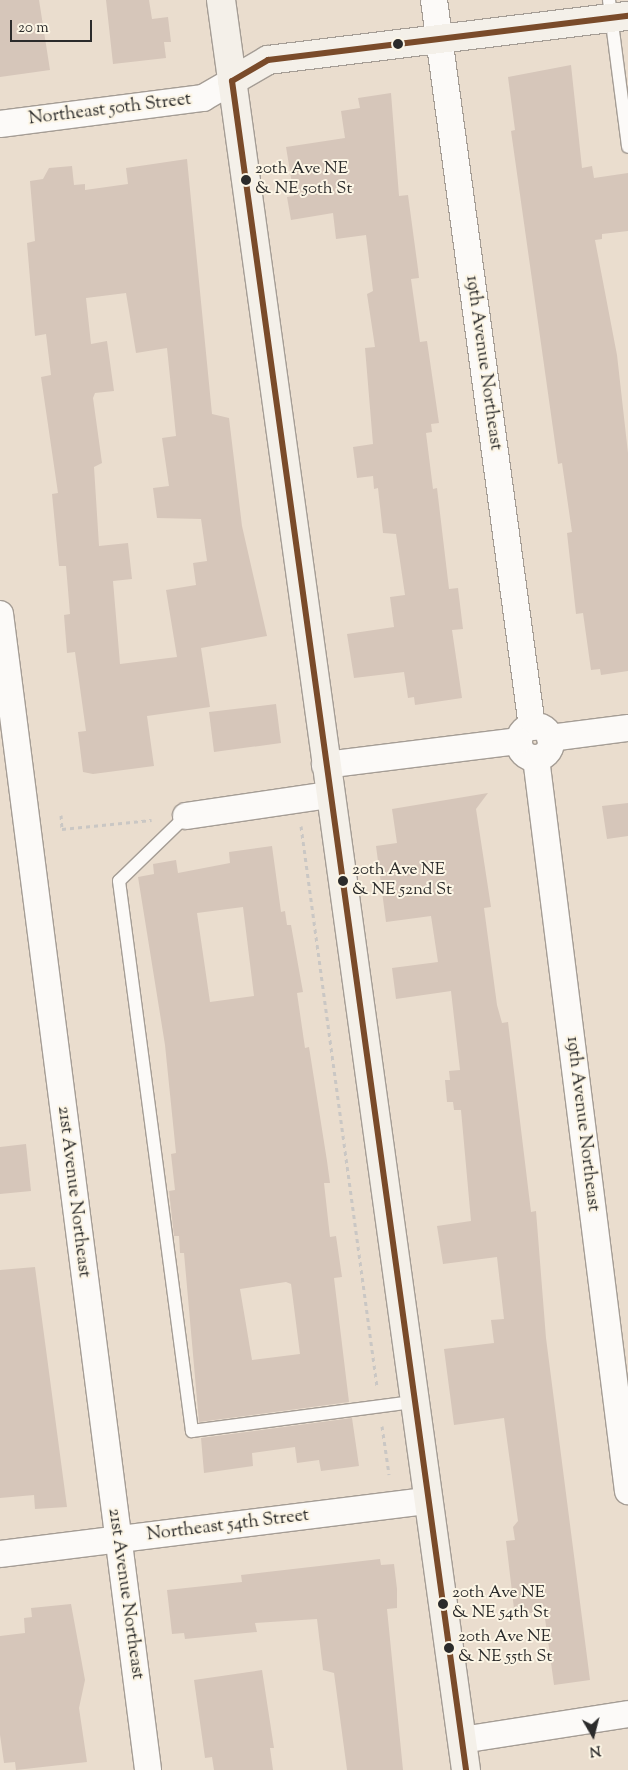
<!DOCTYPE html>
<style>
body{margin:0}
#map{position:relative;width:628px;height:1770px;overflow:hidden;background:#eaddce;font-family:"Sorts Mill Goudy",serif}
div>[style]{position:absolute}
.building>*{inset:0;background:#d6c6ba}
.path>*{height:3px;margin-top:-1.5px;transform-origin:0;background:repeating-linear-gradient(90deg,#cac7c4 0 4px,transparent 0 8px)}
.roads{filter:drop-shadow(1px 0 #a59d95) drop-shadow(-1px 0 #a59d95) drop-shadow(0 1px #a59d95) drop-shadow(0 -1px #a59d95)}
.lane>*{height:12px;margin:-6px;padding:0 6px;transform-origin:6px;border-radius:6px;background:#fcfaf8}
.street>*{height:26px;margin:-13px;padding:0 13px;transform-origin:13px;border-radius:13px;background:#fcfaf8}
.street>.ring{margin:-13px;padding:0;box-sizing:content-box;background:none;border:26px solid #fcfaf8;border-radius:50%}
.secondary>*{height:28px;margin:-14px;padding:0 14px;transform-origin:14px;border-radius:14px;background:#f4f0e9}
.bus-1>*{height:6px;margin:-3px;padding:0 3px;transform-origin:3px;border-radius:3px;background:#7a4b2a}
.dots>*{width:14px;height:14px;translate:-50% -50%;box-sizing:border-box;border:2px solid #fcf5e5;border-radius:50%}
span{translate:-50% -50%;white-space:nowrap;text-align:center;line-height:1.15;-webkit-text-stroke:4px #fcf5e5;paint-order:stroke}
.bus-label{font-size:17px;color:#2b2b2b}
.left{translate:0 -50%;text-align:left}
.street-label{font-size:18px;color:#2b2b2b}
.north{position:absolute;left:568px;top:1710px;width:50px;height:50px;-webkit-text-stroke:4px #fcf5e5;paint-order:stroke;rotate:172deg;font-size:14px;font-weight:700;line-height:20px;text-align:center;color:#2b2b2b}
.north::after{content:'';display:block;margin:auto;width:18px;height:22px;background:#2b2b2b;clip-path:polygon(50% 0,100% 100%,50% 72%,0 100%)}
.scale{position:absolute;left:10px;top:20px;width:82px;height:22px;box-sizing:border-box;border:2px solid #2b2b2b;border-top:0;padding-left:6px;font-size:15px;line-height:18px;white-space:nowrap;color:#2b2b2b;-webkit-text-stroke:4px #fcf5e5;paint-order:stroke}
</style>
<div id="map">
<div class="building">
<div style="clip-path:polygon(0 0,39px 0,50px 70px,0 77px)"></div>
<div style="clip-path:polygon(106px 0,149px 0,152px 19px,168px 17px,171px 42px,164px 42px,166px 58px,113px 64px)"></div>
<div style="clip-path:polygon(571px 65px,582px 168px,592px 166px,594px 178px,628px 173px,628px 231px,602px 234px,602px 239px,595px 240px,617px 355px,628px 453px,628px 671px,601px 675px,600px 669px,591px 670px,583px 613px,576px 614px,567px 533px,572px 532px,562px 463px,558px 464px,511px 131px,515px 130px,508px 77px)"></div>
<div style="clip-path:polygon(391px 93px,399px 196px,408px 195px,418px 269px,419px 278px,411px 279px,420px 342px,427px 341px,439px 423px,431px 424px,432px 432px,426px 433px,433px 489px,437px 488px,449px 589px,458px 588px,463px 629px,452px 630px,462px 698px,415px 705px,414px 697px,408px 698px,404px 672px,354px 678px,347px 634px,394px 627px,390px 597px,405px 595px,396px 534px,383px 533px,378px 488px,374px 489px,373px 476px,357px 478px,353px 447px,373px 444px,365px 348px,375px 347px,367px 294px,373px 291px,366px 235px,336px 239px,333px 213px,291px 220px,287px 197px,294px 196px,286px 147px,345px 138px,341px 111px,360px 108px,358px 98px)"></div>
<div style="clip-path:polygon(evenodd,187px 159px,212px 414px,229px 418px,242px 526px,267px 636px,201px 648px,210px 707px,147px 716px,154px 766px,93px 774px,83px 772px,78px 732px,86px 731px,75px 652px,67px 653px,64px 615px,70px 614px,66px 566px,59px 566px,52px 494px,58px 493px,41px 377px,51px 375px,46px 334px,35px 336px,32px 303px,27px 243px,35px 241px,30px 181px,43px 179px,49px 168px,72px 166px,74px 185px,85px 184px,85px 190px,128px 184px,126px 168px,187px 159px,126px 293px,136px 353px,167px 348px,176px 436px,162px 438px,169px 486px,153px 488px,157px 518px,201px 519px,207px 561px,193px 563px,196px 585px,166px 590px,177px 657px,120px 664px,113px 581px,132px 579px,128px 543px,99px 546px,94px 467px,102px 463px,93px 398px,95px 393px,114px 391px,107px 341px,91px 344px,86px 298px,126px 293px)"></div>
<div style="clip-path:polygon(276px 704px,281px 743px,214px 752px,209px 712px)"></div>
<div style="clip-path:polygon(488px 793px,476px 809px,491px 907px,484px 908px,497px 1005px,502px 1023px,508px 1022px,531px 1212px,536px 1211px,546px 1338px,590px 1680px,554px 1685px,544px 1611px,523px 1614px,522px 1608px,514px 1609px,506px 1541px,515px 1540px,513px 1527px,518px 1521px,504px 1418px,454px 1425px,444px 1349px,494px 1343px,491px 1320px,504px 1319px,497px 1257px,443px 1264px,437px 1226px,471px 1221px,461px 1110px,454px 1110px,453px 1102px,447px 1102px,445px 1080px,450px 1080px,449px 1071px,460px 1070px,451px 991px,396px 999px,392px 968px,438px 962px,431px 916px,386px 922px,376px 846px,397px 843px,392px 809px)"></div>
<div style="clip-path:polygon(628px 803px,628px 836px,607px 839px,602px 806px)"></div>
<div style="clip-path:polygon(evenodd,272px 846px,281px 912px,285px 911px,287px 925px,291px 925px,299px 970px,303px 992px,297px 993px,305px 1048px,309px 1047px,327px 1161px,330px 1183px,324px 1183px,330px 1237px,336px 1236px,342px 1277px,334px 1278px,349px 1402px,199px 1422px,184px 1253px,180px 1253px,179px 1236px,174px 1236px,169px 1191px,175px 1190px,171px 1154px,176px 1153px,165px 1045px,138px 877px,154px 874px,153px 864px,176px 860px,178px 873px,230px 863px,229px 852px,272px 846px,243px 907px,254px 996px,210px 1002px,197px 913px,243px 907px,272px 846px,286px 1282px,291px 1284px,300px 1354px,252px 1360px,240px 1289px,286px 1282px)"></div>
<div style="clip-path:polygon(26px 1144px,31px 1191px,0 1194px,0 1147px)"></div>
<div style="clip-path:polygon(35px 1267px,67px 1507px,35px 1509px,34px 1495px,0 1498px,0 1270px)"></div>
<div style="clip-path:polygon(352px 1418px,359px 1466px,321px 1471px,319px 1460px,297px 1463px,295px 1447px,252px 1453px,253px 1466px,204px 1473px,201px 1438px)"></div>
<div style="clip-path:polygon(380px 1559px,381px 1565px,394px 1564px,397px 1589px,397px 1608px,387px 1609px,403px 1770px,347px 1770px,334px 1673px,323px 1670px,317px 1619px,255px 1623px,257px 1632px,185px 1639px,184px 1633px,172px 1634px,167px 1590px,242px 1582px,241px 1575px)"></div>
<div style="clip-path:polygon(71px 1604px,85px 1680px,79px 1708px,87px 1762px,16px 1770px,15px 1762px,4px 1763px,0 1735px,0 1636px,25px 1633px,24px 1618px,32px 1617px,31px 1608px)"></div>
<div style="clip-path:polygon(262px 1670px,274px 1748px,270px 1748px,273px 1770px,214px 1770px,212px 1757px,205px 1758px,194px 1680px)"></div>
</div>
<div class="path">
<div style="left:61px;top:815px;width:14px;rotate:86deg"></div>
<div style="left:62px;top:829px;width:90px;rotate:-5.7deg"></div>
<div style="left:301px;top:826px;width:566px;rotate:82.28deg"></div>
<div style="left:382px;top:1426px;width:49px;rotate:81.7deg"></div>
</div>
<div class="roads">
<div class="lane">
<div style="left:609px;top:0;width:148px;rotate:82.6deg"></div>
<div style="left:186px;top:816px;width:93px;rotate:135.9deg"></div>
<div style="left:119px;top:881px;width:555px;rotate:82.44deg"></div>
<div style="left:192px;top:1431px;width:222px;rotate:-7.5deg"></div>
</div>
<div class="street">
<div style="left:434px;top:0;width:734px;rotate:82.32deg"></div>
<div style="left:0;top:124px;width:205px;rotate:-7.3deg"></div>
<div style="left:203px;top:98px;width:34px;rotate:-30deg"></div>
<div style="left:0;top:614px;width:1165px;rotate:82.7deg"></div>
<div class="ring" style="left:519px;top:726px;width:6px;height:6px"></div>
<div style="left:550px;top:738px;width:79px;rotate:-7.3deg"></div>
<div style="left:536px;top:758px;width:739px;rotate:82.85deg"></div>
<div style="left:325px;top:765px;width:195px;rotate:-7.1deg"></div>
<div style="left:186px;top:816px;width:144px;rotate:-8.4deg"></div>
<div style="left:0;top:1554px;width:430px;rotate:-7.1deg"></div>
<div style="left:462px;top:1740px;width:168px;rotate:-8.9deg"></div>
</div>
<div class="secondary">
<div style="left:221px;top:0;width:1787px;rotate:82.12deg"></div>
<div style="left:232px;top:81px;width:42px;rotate:-30.3deg"></div>
<div style="left:268px;top:60px;width:363px;rotate:-7deg"></div>
</div>
</div>
<div class="bus-1">
<div style="left:232px;top:81px;width:1705px;rotate:82.11deg"></div>
<div style="left:232px;top:81px;width:42px;rotate:-30.3deg"></div>
<div style="left:268px;top:60px;width:363px;rotate:-7deg"></div>
</div>
<div class="dots">
<div style="left:398px;top:44px;background:#2b2b2b"></div>
<div style="left:246px;top:180px;background:#2b2b2b"></div>
<div style="left:343px;top:881px;background:#2b2b2b"></div>
<div style="left:443px;top:1604px;background:#2b2b2b"></div>
<div style="left:449px;top:1648px;background:#2b2b2b"></div>
</div>
<div class="bus-label">
<span class="left" style="left:255px;top:180px">20th Ave NE<br>&amp; NE 50th St</span>
<span class="left" style="left:352px;top:881px">20th Ave NE<br>&amp; NE 52nd St</span>
<span class="left" style="left:452px;top:1604px">20th Ave NE<br>&amp; NE 54th St</span>
<span class="left" style="left:458px;top:1648px">20th Ave NE<br>&amp; NE 55th St</span>
</div>
<div class="street-label">
<span style="left:110px;top:110px;rotate:-7deg">Northeast 50th Street</span>
<span style="left:483px;top:363px;rotate:82deg">19th Avenue Northeast</span>
<span style="left:582px;top:1124px;rotate:83deg">19th Avenue Northeast</span>
<span style="left:73px;top:1192px;rotate:83deg">21st Avenue Northeast</span>
<span style="left:228px;top:1526px;rotate:-7deg">Northeast 54th Street</span>
<span style="left:125px;top:1594px;rotate:82deg">21st Avenue Northeast</span>
</div>
<div class="north">N</div>
<div class="scale">20 m</div>
</div>
